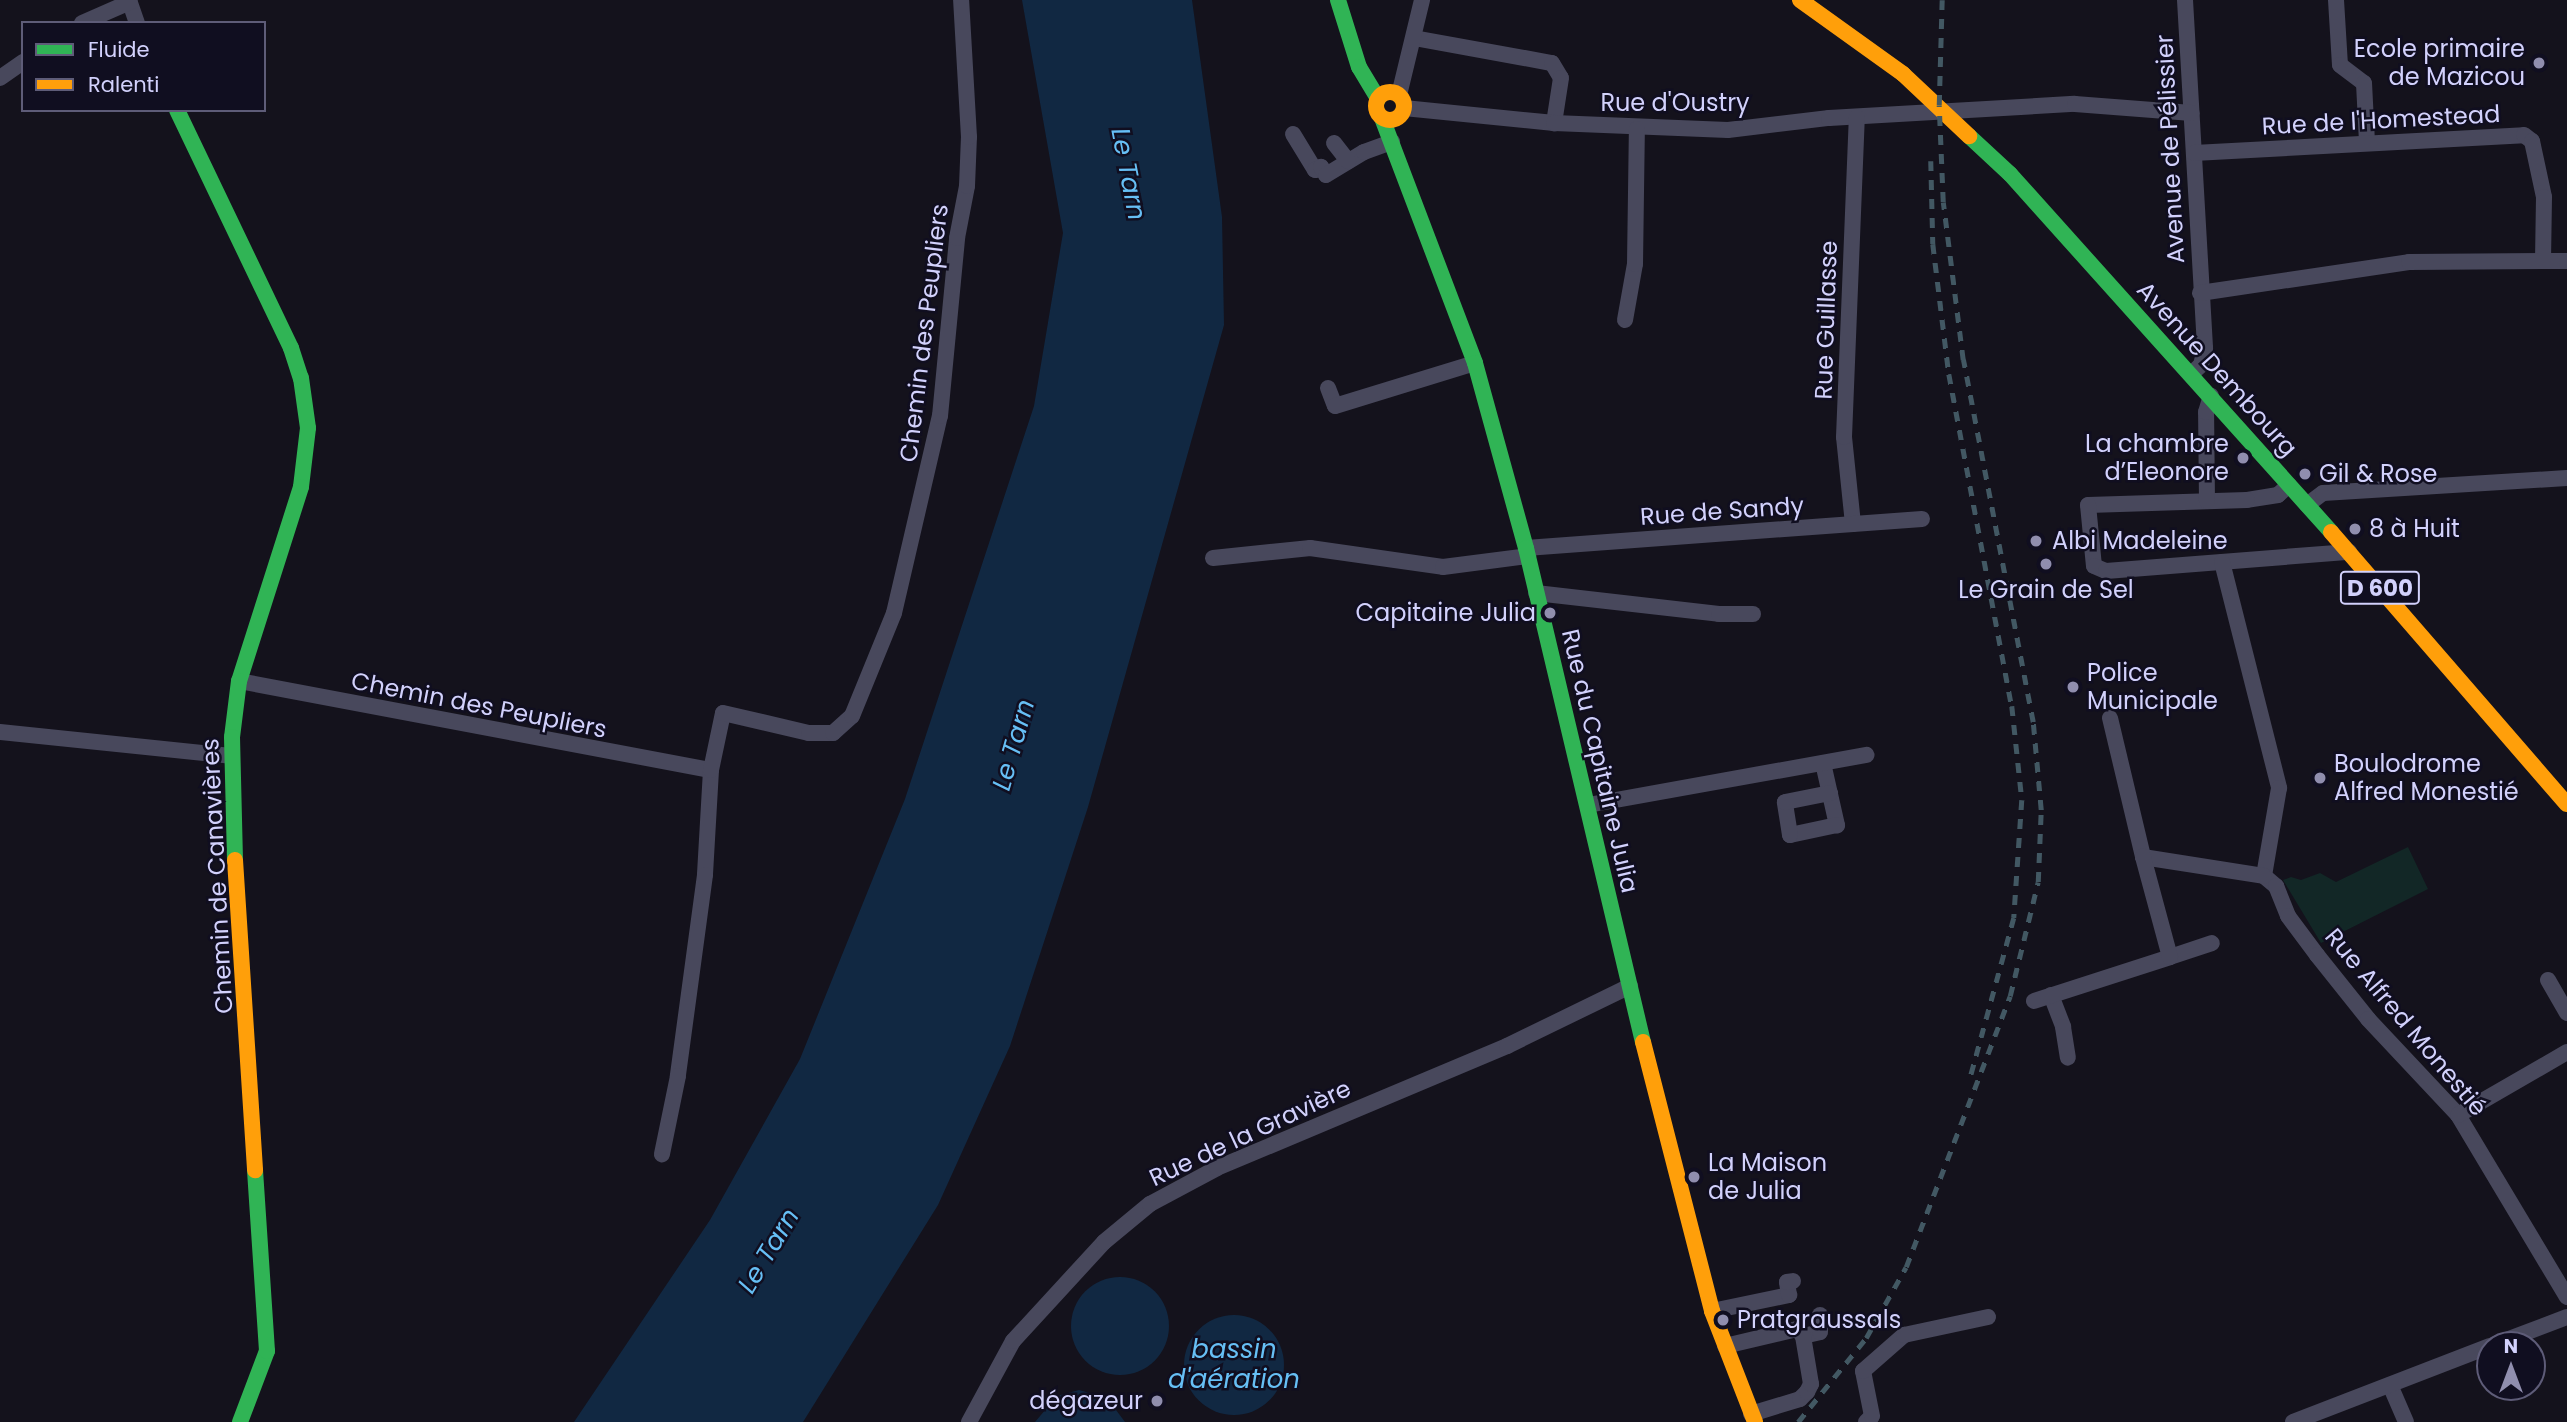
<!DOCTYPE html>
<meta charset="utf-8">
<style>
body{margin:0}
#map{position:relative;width:2567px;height:1422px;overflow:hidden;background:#14121c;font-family:Poppins,sans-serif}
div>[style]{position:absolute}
.green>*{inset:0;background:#122726}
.water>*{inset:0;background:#112842}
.round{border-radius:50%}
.street>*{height:16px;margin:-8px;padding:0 8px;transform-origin:8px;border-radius:8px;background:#48485c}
.fast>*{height:16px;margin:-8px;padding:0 8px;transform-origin:8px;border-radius:8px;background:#30b455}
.slow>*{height:16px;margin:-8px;padding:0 8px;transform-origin:8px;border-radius:8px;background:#ff9f0a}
.slow>.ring{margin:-8px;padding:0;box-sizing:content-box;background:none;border:16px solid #ff9f0a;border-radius:50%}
.rail>*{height:4.5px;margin-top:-2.25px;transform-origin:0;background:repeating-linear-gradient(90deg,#425863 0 10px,transparent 0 19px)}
.dots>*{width:19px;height:19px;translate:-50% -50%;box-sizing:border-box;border:4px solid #100e20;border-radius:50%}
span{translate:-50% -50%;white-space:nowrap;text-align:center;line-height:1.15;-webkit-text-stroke:5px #100e20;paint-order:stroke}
.shield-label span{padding:2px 5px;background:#100e20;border:2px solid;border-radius:5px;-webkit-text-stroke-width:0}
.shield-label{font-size:23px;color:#d2d1fc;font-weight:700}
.poi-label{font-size:24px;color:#d2d1fc}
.right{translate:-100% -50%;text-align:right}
.left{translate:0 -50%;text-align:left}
.street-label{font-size:24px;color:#d2d1fc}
.water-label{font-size:26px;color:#66bff5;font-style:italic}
.legend{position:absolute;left:21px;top:21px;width:245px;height:91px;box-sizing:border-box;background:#100e20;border:2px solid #5e5c78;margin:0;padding:9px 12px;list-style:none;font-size:21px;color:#d2d1fc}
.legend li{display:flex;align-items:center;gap:14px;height:35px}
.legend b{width:35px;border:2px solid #5e5c78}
.north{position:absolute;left:2476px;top:1331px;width:70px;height:70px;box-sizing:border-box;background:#100e20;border:2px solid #5e5c78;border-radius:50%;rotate:0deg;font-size:19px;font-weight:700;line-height:28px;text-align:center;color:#d2d1fc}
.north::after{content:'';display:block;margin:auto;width:24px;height:32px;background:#908eae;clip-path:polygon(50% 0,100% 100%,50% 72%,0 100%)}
</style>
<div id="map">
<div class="green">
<div style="clip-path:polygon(2408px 847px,2428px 889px,2321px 943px,2283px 880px,2291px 877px,2301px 880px,2320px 873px,2336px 882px)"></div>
</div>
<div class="water">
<div style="clip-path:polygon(1022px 0,1192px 0,1222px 217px,1224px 325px,1088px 807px,1010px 1046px,938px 1205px,803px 1422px,574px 1422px,710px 1220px,800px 1059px,905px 799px,1034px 406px,1063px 233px)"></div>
<div class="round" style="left:1071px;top:1277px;width:98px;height:98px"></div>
<div class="round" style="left:1184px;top:1315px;width:100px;height:100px"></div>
<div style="clip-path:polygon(1079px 1390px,1107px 1398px,1125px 1422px,1035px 1422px,1057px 1396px)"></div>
</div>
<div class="street">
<div style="left:129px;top:0;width:24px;rotate:71deg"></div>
<div style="left:2185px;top:0;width:349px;rotate:86.7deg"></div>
<div style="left:2205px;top:348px;width:17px;rotate:103deg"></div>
<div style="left:2201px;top:365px;width:13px;rotate:138deg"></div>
<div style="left:2336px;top:0;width:65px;rotate:86.5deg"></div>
<div style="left:2340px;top:65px;width:30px;rotate:37deg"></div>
<div style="left:2364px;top:83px;width:60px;rotate:87.1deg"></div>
<div style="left:82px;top:23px;width:52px;rotate:-23.6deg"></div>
<div style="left:1414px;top:38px;width:140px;rotate:10.3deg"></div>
<div style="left:1552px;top:63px;width:17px;rotate:59deg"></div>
<div style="left:1561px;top:78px;width:46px;rotate:98.8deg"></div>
<div style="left:0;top:78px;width:28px;rotate:-35deg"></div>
<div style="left:1399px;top:95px;width:98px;rotate:-76.4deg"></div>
<div style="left:1404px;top:108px;width:151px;rotate:5.7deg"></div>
<div style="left:1554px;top:123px;width:174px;rotate:2.3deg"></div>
<div style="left:1728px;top:130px;width:102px;rotate:-6.8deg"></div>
<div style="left:1829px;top:118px;width:246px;rotate:-3.3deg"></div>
<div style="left:2075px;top:104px;width:117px;rotate:4.4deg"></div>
<div style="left:1293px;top:134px;width:42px;rotate:58.6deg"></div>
<div style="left:1315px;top:170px;width:7px;rotate:-27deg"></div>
<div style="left:1321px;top:167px;width:9px;rotate:58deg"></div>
<div style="left:1326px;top:175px;width:44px;rotate:-31.2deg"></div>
<div style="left:1364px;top:152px;width:30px;rotate:-20deg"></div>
<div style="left:1334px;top:143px;width:23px;rotate:52deg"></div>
<div style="left:2194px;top:153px;width:330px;rotate:-3.1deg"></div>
<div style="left:2524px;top:135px;width:10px;rotate:37deg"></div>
<div style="left:2532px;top:141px;width:57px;rotate:77.9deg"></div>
<div style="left:2544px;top:197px;width:63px;rotate:90.9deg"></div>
<div style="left:2200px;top:293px;width:211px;rotate:-8.4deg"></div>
<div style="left:2409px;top:262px;width:158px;rotate:-0.4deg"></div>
<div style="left:1625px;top:320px;width:57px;rotate:-79.9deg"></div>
<div style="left:1635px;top:264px;width:135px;rotate:-89.2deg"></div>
<div style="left:1328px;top:388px;width:19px;rotate:69deg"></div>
<div style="left:1335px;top:406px;width:146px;rotate:-17.1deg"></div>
<div style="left:2289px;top:485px;width:15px;rotate:138deg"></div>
<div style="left:2278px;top:495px;width:31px;rotate:171deg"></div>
<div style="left:2247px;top:500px;width:159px;rotate:178.2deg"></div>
<div style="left:2088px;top:505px;width:61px;rotate:84.4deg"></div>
<div style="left:2094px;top:566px;width:13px;rotate:23deg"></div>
<div style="left:2106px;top:571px;width:244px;rotate:-4.5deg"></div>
<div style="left:2207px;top:501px;width:89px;rotate:-90.6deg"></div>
<div style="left:2206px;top:412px;width:17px;rotate:-73deg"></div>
<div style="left:2307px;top:505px;width:20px;rotate:-37deg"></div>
<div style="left:2323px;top:493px;width:244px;rotate:-3.5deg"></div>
<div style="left:1853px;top:524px;width:87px;rotate:-95.9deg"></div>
<div style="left:1844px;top:437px;width:320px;rotate:-87.7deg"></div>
<div style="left:1526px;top:548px;width:397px;rotate:-4.2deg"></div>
<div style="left:1213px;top:558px;width:98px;rotate:-5.9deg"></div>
<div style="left:1310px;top:548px;width:134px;rotate:8.1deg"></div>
<div style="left:1443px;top:567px;width:86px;rotate:-7.4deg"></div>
<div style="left:2222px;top:562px;width:233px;rotate:75.8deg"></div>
<div style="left:2279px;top:788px;width:89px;rotate:99.7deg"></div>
<div style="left:2264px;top:876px;width:16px;rotate:40deg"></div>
<div style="left:2276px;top:886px;width:32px;rotate:68deg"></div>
<div style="left:2288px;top:916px;width:49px;rotate:53.4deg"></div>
<div style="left:2317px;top:955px;width:82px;rotate:51.4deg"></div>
<div style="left:2368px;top:1019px;width:132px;rotate:46.8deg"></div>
<div style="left:2458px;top:1115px;width:212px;rotate:59.1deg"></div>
<div style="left:1536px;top:593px;width:184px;rotate:6.5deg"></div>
<div style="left:1719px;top:614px;width:34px"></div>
<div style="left:239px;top:681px;width:480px;rotate:10.7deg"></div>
<div style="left:711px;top:770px;width:105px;rotate:93.3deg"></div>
<div style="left:705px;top:875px;width:203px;rotate:97.7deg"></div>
<div style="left:678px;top:1076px;width:80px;rotate:101.6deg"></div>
<div style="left:2110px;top:718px;width:143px;rotate:76.6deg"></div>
<div style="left:2143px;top:857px;width:122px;rotate:8.9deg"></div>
<div style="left:0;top:732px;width:232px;rotate:5.9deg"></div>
<div style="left:1823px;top:763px;width:64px;rotate:77.3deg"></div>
<div style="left:1837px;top:825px;width:48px;rotate:168deg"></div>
<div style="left:1790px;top:835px;width:33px;rotate:-99deg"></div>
<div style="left:1785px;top:802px;width:46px;rotate:-11.3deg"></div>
<div style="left:711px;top:770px;width:58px;rotate:-78.1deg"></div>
<div style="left:723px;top:713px;width:88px;rotate:13.1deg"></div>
<div style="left:809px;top:733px;width:24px"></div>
<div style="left:833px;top:733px;width:25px;rotate:-42deg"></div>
<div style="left:852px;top:716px;width:111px;rotate:-67.8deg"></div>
<div style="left:894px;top:613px;width:202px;rotate:-76.9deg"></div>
<div style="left:940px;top:416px;width:179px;rotate:-84.5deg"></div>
<div style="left:957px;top:238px;width:53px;rotate:-79.1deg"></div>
<div style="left:967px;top:186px;width:49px;rotate:-87.7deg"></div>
<div style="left:969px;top:137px;width:137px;rotate:-93.3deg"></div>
<div style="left:1588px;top:805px;width:283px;rotate:-10.2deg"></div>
<div style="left:2170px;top:957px;width:44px;rotate:-18.4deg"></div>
<div style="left:2548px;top:980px;width:38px;rotate:60deg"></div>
<div style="left:2051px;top:995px;width:34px;rotate:69deg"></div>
<div style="left:2063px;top:1027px;width:31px;rotate:81deg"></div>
<div style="left:2034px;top:1001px;width:143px;rotate:-17.9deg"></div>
<div style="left:2170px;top:957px;width:104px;rotate:-105.1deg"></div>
<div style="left:2458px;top:1115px;width:126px;rotate:-30deg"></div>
<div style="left:1712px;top:1311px;width:79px;rotate:-11.7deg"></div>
<div style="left:1789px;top:1295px;width:13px;rotate:-99deg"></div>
<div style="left:1787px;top:1282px;width:6px;rotate:-9deg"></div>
<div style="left:2493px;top:1345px;width:79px;rotate:-20.7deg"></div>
<div style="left:1725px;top:1346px;width:74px;rotate:-13.3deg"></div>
<div style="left:1797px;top:1329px;width:9px;rotate:49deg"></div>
<div style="left:1803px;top:1336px;width:17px;rotate:-13deg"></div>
<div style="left:1820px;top:1332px;width:17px;rotate:-90deg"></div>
<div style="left:2390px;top:1385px;width:40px;rotate:66.6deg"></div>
<div style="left:1751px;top:1414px;width:51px;rotate:-17deg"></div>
<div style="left:1800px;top:1399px;width:10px;rotate:-45deg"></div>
<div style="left:1807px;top:1392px;width:9px;rotate:-63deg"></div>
<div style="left:1811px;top:1384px;width:49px;rotate:-99.5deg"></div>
<div style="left:969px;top:1422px;width:92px;rotate:-61.5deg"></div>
<div style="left:1013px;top:1341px;width:134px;rotate:-47.4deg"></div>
<div style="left:1104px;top:1242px;width:60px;rotate:-39.6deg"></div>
<div style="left:1150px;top:1204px;width:76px;rotate:-28.2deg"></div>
<div style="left:1217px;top:1168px;width:315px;rotate:-22.8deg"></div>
<div style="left:1507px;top:1046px;width:137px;rotate:-26deg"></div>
<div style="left:1866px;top:1422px;width:8px;rotate:-45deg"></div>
<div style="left:1872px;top:1416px;width:46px;rotate:-101.3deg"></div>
<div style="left:1863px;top:1371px;width:55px;rotate:-41.3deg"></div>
<div style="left:1904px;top:1335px;width:86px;rotate:-12.1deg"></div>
<div style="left:2293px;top:1422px;width:211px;rotate:-21.1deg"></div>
</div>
<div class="fast">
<div style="left:1338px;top:0;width:70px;rotate:72.6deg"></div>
<div style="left:1359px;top:67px;width:37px;rotate:59deg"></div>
<div style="left:177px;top:110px;width:264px;rotate:64.4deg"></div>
<div style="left:291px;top:348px;width:32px;rotate:72deg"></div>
<div style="left:301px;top:378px;width:50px;rotate:82deg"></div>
<div style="left:308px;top:428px;width:59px;rotate:96.8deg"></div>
<div style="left:301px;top:487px;width:204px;rotate:107.7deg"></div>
<div style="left:239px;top:681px;width:56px;rotate:97.1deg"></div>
<div style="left:232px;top:737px;width:123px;rotate:88.6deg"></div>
<div style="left:1382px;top:118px;width:262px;rotate:69.2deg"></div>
<div style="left:1475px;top:363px;width:192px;rotate:74.6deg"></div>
<div style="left:1526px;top:548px;width:508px;rotate:76.68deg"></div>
<div style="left:1969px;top:136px;width:56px;rotate:42.8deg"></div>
<div style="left:2010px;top:174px;width:481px;rotate:48.1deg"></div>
<div style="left:240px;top:1422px;width:76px;rotate:-69.2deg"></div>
<div style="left:267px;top:1351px;width:181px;rotate:-93.8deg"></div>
</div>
<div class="slow">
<div style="left:1800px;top:0;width:127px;rotate:35.7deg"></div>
<div style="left:1903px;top:74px;width:91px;rotate:43.2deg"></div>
<div class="ring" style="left:1376px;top:92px;width:12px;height:12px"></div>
<div style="left:2331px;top:532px;width:360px;rotate:49.1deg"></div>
<div style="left:235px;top:860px;width:311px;rotate:86.3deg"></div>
<div style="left:1643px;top:1042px;width:278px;rotate:75.6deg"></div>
<div style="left:1712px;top:1311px;width:119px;rotate:68.8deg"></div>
</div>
<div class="rail">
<div style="left:1931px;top:161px;width:83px;rotate:88.6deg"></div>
<div style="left:1933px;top:244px;width:131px;rotate:83deg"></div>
<div style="left:1949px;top:374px;width:338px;rotate:79.3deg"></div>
<div style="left:2012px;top:706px;width:95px;rotate:83.9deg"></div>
<div style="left:2022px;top:800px;width:118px;rotate:93.9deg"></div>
<div style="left:2014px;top:918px;width:170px;rotate:105.3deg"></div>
<div style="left:1798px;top:1422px;width:108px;rotate:-51deg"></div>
<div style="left:1866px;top:1338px;width:81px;rotate:-60.6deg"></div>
<div style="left:1906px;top:1267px;width:290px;rotate:-69deg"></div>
<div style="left:2010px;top:996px;width:117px;rotate:-76.2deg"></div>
<div style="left:2038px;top:882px;width:72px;rotate:-87.6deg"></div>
<div style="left:2041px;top:810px;width:88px;rotate:-95.2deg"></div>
<div style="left:2033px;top:722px;width:369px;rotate:-100.9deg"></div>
<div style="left:1963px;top:360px;width:159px;rotate:-97.2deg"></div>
<div style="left:1943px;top:202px;width:97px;rotate:-92.4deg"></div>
<div style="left:1939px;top:105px;width:105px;rotate:-88.4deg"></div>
</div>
<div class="dots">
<div style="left:2539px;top:63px;background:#908eae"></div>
<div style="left:2243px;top:458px;background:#908eae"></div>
<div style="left:2305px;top:474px;background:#908eae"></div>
<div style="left:2355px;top:529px;background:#908eae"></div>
<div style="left:2036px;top:541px;background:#908eae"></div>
<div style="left:2046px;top:564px;background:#908eae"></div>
<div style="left:1550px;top:613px;background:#908eae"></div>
<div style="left:2073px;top:687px;background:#908eae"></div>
<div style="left:2320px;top:778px;background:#908eae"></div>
<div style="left:1694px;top:1177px;background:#908eae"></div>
<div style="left:1723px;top:1320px;background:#908eae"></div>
<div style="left:1157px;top:1401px;background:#908eae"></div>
</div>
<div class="shield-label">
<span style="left:2380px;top:588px">D 600</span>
</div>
<div class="poi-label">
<span class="right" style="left:2525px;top:63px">Ecole primaire<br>de Mazicou</span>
<span class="right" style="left:2229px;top:458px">La chambre<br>d’Eleonore</span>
<span class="left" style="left:2319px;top:474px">Gil &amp; Rose</span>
<span class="left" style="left:2369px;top:529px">8 à Huit</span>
<span class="left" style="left:2052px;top:541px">Albi Madeleine</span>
<span style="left:2046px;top:590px">Le Grain de Sel</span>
<span class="right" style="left:1536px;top:613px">Capitaine Julia</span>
<span class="left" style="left:2087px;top:687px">Police<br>Municipale</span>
<span class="left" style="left:2334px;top:778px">Boulodrome<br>Alfred Monestié</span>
<span class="left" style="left:1708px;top:1177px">La Maison<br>de Julia</span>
<span class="left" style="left:1737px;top:1320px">Pratgraussals</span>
<span class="right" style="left:1143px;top:1401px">dégazeur</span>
</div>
<div class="street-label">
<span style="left:1675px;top:103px">Rue d'Oustry</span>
<span style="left:2381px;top:120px;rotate:-3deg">Rue de l'Homestead</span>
<span style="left:2170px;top:149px;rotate:-93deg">Avenue de Pélissier</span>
<span style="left:1826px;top:320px;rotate:-88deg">Rue Guillasse</span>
<span style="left:924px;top:333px;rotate:-83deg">Chemin des Peupliers</span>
<span style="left:2217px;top:369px;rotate:48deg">Avenue Dembourg</span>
<span style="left:1722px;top:511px;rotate:-4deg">Rue de Sandy</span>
<span style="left:479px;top:705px;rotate:11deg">Chemin des Peupliers</span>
<span style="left:1600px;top:761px;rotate:77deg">Rue du Capitaine Julia</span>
<span style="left:217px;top:876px;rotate:-93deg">Chemin de Canavières</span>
<span style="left:2406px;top:1022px;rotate:50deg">Rue Alfred Monestié</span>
<span style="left:1250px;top:1133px;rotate:-25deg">Rue de la Gravière</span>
</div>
<div class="water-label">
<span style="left:1128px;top:174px;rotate:79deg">Le Tarn</span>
<span style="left:1014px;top:745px;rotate:-74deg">Le Tarn</span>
<span style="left:769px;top:1251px;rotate:-59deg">Le Tarn</span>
<span style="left:1234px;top:1365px">bassin<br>d'aération</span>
</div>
<ul class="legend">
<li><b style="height:9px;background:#30b455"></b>Fluide</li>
<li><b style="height:9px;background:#ff9f0a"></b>Ralenti</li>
</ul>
<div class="north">N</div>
</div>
